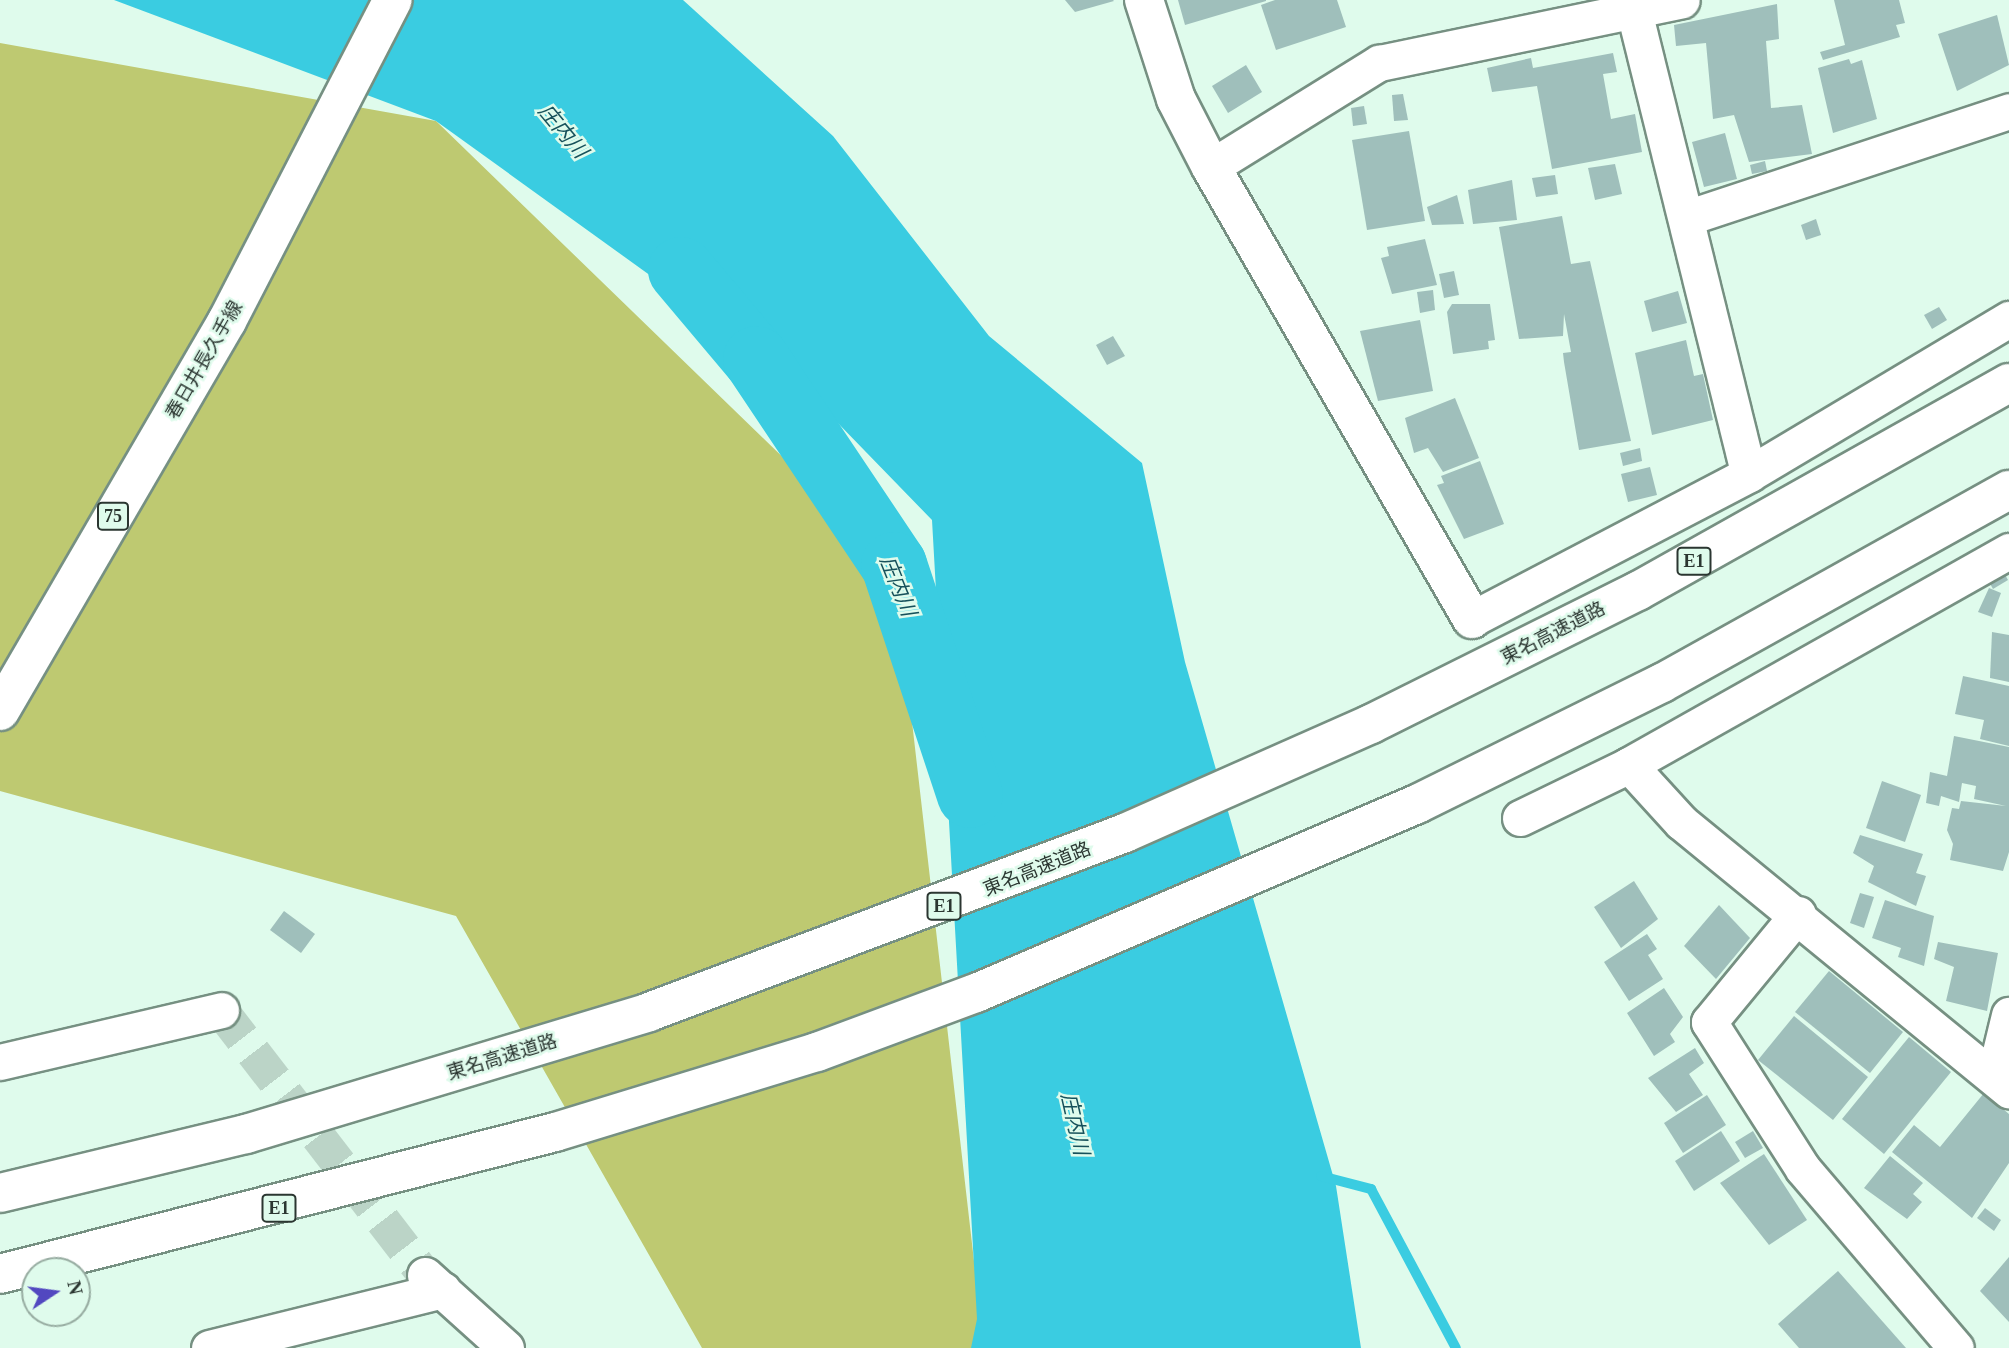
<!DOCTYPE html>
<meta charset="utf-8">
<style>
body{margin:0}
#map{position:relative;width:2009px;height:1348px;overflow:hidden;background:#dffbec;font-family:"Times New Roman","Noto Sans JP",serif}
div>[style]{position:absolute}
.green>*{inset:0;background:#bec971}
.water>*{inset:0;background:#3acce1}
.stream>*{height:10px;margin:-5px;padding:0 5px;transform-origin:5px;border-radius:5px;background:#3acce1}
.river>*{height:66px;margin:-33px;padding:0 33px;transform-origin:33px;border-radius:33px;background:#3acce1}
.building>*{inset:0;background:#9fbfbb}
.street-tunnel>*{height:35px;margin-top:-17.5px;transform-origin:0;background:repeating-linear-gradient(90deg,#bbd4c7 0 35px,transparent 0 53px)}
.roads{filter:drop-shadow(2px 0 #769082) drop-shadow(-2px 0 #769082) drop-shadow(0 2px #769082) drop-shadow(0 -2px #769082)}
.street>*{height:35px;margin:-17.5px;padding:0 17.5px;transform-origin:17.5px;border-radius:17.5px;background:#fff}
.secondary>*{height:38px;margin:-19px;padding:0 19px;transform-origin:19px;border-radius:19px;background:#fff}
.primary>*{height:38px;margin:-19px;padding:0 19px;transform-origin:19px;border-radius:19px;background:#fff}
.highway>*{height:38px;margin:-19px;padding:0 19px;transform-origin:19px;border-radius:19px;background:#fff}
span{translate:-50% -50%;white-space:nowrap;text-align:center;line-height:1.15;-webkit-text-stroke:5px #dffbec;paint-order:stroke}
.shield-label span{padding:2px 5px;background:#dffbec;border:2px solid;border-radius:5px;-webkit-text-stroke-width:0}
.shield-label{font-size:18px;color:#2b3631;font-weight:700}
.street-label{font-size:19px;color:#2b3631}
.water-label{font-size:21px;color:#16515b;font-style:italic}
.north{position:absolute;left:21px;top:1257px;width:70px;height:70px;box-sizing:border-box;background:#dffbec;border:2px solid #97aca1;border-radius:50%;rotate:77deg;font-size:19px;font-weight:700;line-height:28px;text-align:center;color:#2b3631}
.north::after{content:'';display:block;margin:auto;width:24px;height:32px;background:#5248c0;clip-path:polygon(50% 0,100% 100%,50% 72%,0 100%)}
</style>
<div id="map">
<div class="green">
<div style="clip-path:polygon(0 43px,436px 121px,894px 565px,984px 1348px,702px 1348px,456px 916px,0 791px)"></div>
</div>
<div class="water">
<div style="clip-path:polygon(114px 0,683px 0,833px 136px,989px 336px,1142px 463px,1185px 662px,1336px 1186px,1361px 1348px,971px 1348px,977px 1319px,932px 520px,798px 382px,436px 121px)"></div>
</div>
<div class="stream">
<div style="left:1321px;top:1176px;width:52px;rotate:14.6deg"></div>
<div style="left:1371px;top:1189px;width:180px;rotate:61.9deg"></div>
</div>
<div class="river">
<div style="left:681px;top:270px;width:116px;rotate:49.9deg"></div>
<div style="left:756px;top:359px;width:248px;rotate:56.2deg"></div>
<div style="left:894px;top:565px;width:242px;rotate:71.7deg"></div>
</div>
<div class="building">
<div style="clip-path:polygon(1065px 0,1113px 0,1114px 1px,1075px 12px)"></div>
<div style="clip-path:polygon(1178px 0,1266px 0,1266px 1px,1185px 25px)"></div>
<div style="clip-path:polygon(1275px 0,1337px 0,1346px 27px,1276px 50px,1261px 5px)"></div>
<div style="clip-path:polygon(1834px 0,1899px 0,1905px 23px,1896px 25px,1900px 37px,1823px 60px,1820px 52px,1845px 45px)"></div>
<div style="clip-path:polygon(1777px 4px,1779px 39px,1766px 41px,1771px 108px,1802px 105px,1812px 154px,1749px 162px,1734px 115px,1713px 119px,1706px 43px,1676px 46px,1674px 25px)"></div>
<div style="clip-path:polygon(1997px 15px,2009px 65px,1957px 91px,1938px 34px)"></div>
<div style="clip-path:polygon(1613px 53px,1617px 72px,1603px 74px,1611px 119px,1635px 114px,1642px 152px,1552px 169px,1537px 86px,1492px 92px,1487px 68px,1531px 58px,1533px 68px)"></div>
<div style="clip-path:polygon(1849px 59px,1851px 64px,1862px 60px,1877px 119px,1833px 133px,1818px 68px)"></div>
<div style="clip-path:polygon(1246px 65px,1262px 92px,1228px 113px,1212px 86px)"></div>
<div style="clip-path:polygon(1403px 94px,1408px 120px,1394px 121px,1392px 95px)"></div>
<div style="clip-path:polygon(1364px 106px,1367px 124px,1353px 126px,1351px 108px)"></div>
<div style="clip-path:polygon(1409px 131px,1425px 221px,1367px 230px,1352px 140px)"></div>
<div style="clip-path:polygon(1725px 133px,1737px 179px,1704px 187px,1692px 142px)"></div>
<div style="clip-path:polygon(1765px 161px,1767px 171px,1752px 174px,1750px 165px)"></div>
<div style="clip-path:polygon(1615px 164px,1622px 194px,1595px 200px,1588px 168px)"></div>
<div style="clip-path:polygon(1555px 175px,1558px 194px,1536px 197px,1532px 178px)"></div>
<div style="clip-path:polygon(1512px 180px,1517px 220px,1473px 224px,1468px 190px)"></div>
<div style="clip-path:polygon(1457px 195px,1464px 224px,1432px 225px,1427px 207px)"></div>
<div style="clip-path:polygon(1562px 216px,1571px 264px,1590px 261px,1631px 441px,1579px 450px,1564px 362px,1563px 353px,1571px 352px,1564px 314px,1563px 336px,1519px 339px,1499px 227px)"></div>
<div style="clip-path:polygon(1816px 219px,1821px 235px,1806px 240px,1801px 225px)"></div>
<div style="clip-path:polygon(1425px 239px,1437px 285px,1392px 294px,1381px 258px,1389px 256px,1387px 247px)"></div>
<div style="clip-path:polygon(1454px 271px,1459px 295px,1444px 298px,1439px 274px)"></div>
<div style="clip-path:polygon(1433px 290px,1435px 310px,1420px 313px,1417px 292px)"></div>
<div style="clip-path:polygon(1678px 291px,1687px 323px,1652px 332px,1644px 301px)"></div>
<div style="clip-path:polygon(1452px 304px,1490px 304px,1495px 340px,1488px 341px,1489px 349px,1453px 354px,1447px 312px)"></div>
<div style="clip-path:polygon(1939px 307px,1947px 320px,1932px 329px,1924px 315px)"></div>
<div style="clip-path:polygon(1420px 320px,1433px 391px,1378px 401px,1360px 331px)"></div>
<div style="clip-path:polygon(1113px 336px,1125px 356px,1107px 365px,1096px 345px)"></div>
<div style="clip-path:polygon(1686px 340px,1694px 376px,1703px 374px,1713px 420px,1652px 435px,1635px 353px)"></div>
<div style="clip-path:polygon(1455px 398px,1479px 458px,1443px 472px,1428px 448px,1414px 453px,1405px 418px)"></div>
<div style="clip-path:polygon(1640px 448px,1642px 461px,1623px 466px,1620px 453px)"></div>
<div style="clip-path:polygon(1480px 461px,1504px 524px,1464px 539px,1437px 485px,1444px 483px,1441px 476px)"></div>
<div style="clip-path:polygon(1650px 467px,1657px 495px,1628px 502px,1621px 474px)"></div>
<div style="clip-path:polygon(2004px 573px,2008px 580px,1993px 589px,1989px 582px)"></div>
<div style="clip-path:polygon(1989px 588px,2001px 593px,1992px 617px,1978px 612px)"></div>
<div style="clip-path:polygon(1992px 632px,2009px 635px,2009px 682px,1990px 678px)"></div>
<div style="clip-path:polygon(1963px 676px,2009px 686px,2009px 746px,1980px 739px,1984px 720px,1955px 714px)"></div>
<div style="clip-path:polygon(1954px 736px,2009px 747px,2009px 852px,2003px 871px,1950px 860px,1953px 844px,1947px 830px,1952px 808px,1959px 809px,1961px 801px,2006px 806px,1974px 799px,1976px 786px,1962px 783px,1959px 802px,1941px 796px,1939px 806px,1926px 803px,1930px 772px,1947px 776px)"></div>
<div style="clip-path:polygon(1882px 781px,1921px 795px,1905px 842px,1866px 828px)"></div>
<div style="clip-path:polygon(1860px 835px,1923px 854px,1916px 873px,1926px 876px,1916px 906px,1868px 882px,1874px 866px,1853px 853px)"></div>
<div style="clip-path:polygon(1634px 881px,1658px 919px,1621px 948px,1594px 907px)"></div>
<div style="clip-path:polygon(1860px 893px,1874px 897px,1864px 928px,1850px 923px)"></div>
<div style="clip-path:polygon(1885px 900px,1934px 916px,1924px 966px,1898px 957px,1901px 948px,1872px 938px)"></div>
<div style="clip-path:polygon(1719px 905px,1750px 938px,1716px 979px,1684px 946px)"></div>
<div style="clip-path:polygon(284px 911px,315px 934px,301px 953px,270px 930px)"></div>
<div style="clip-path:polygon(1647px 934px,1657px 949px,1648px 955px,1663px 979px,1629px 1001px,1604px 962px)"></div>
<div style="clip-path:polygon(1938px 942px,1998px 953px,1987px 1011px,1946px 1001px,1954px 967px,1934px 959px)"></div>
<div style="clip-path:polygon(1829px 971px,1903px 1032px,1870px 1073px,1795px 1012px)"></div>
<div style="clip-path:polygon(1664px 988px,1683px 1017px,1670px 1034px,1675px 1042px,1654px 1056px,1627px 1013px)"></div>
<div style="clip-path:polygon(1794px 1016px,1868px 1077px,1833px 1120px,1758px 1060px)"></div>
<div style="clip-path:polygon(1909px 1037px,1951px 1072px,1884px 1154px,1842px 1119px)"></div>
<div style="clip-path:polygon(1695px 1048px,1704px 1063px,1689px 1074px,1703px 1095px,1676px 1112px,1648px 1078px)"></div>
<div style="clip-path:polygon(1984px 1093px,2009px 1114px,2009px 1163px,1972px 1218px,1892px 1152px,1914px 1125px,1940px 1147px)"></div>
<div style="clip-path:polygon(1707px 1095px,1726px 1125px,1683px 1153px,1664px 1123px)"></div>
<div style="clip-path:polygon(1721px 1131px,1740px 1161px,1694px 1191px,1675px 1161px)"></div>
<div style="clip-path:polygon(1753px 1131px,1763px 1148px,1745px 1158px,1735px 1142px)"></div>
<div style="clip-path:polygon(1764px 1154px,1807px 1220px,1769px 1245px,1720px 1183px)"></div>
<div style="clip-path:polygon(1890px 1156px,1923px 1183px,1913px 1194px,1922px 1202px,1907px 1219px,1864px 1188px)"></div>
<div style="clip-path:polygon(1985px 1208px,2001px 1220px,1994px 1231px,1977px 1218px)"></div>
<div style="clip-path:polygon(2009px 1257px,2009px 1322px,1980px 1291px)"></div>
<div style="clip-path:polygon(1838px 1271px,1906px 1348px,1799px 1348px,1778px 1324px)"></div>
</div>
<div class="street-tunnel">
<div style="left:221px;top:1010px;width:334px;rotate:52.4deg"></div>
</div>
<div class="roads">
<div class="street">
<div style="left:1634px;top:11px;width:477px;rotate:76.1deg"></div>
<div style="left:1211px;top:167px;width:198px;rotate:-31.8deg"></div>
<div style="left:1379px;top:63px;width:309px;rotate:-11.7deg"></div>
<div style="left:1686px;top:218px;width:340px;rotate:-18.3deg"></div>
<div style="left:1472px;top:619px;width:313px;rotate:-27.6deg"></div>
<div style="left:1749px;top:474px;width:303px;rotate:-30.8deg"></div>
<div style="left:1629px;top:765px;width:77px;rotate:47.6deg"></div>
<div style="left:1681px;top:822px;width:424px;rotate:39.3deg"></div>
<div style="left:1520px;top:818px;width:121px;rotate:-25.9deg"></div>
<div style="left:1629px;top:765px;width:436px;rotate:-29.4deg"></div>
<div style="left:1798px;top:914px;width:140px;rotate:129.5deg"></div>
<div style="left:1709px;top:1022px;width:174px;rotate:57.4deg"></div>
<div style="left:1803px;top:1169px;width:235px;rotate:49.5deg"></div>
<div style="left:0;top:1062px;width:227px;rotate:-13.2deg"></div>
<div style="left:1994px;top:1077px;width:64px;rotate:-76.4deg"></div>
<div style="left:425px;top:1275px;width:109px;rotate:42deg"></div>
<div style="left:209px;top:1348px;width:241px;rotate:-13.9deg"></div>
</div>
<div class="secondary">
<div style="left:1144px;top:0;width:104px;rotate:72.1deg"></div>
<div style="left:1176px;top:99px;width:76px;rotate:62.8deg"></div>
<div style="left:1211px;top:167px;width:522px;rotate:60deg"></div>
</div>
<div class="primary">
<div style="left:0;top:711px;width:451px;rotate:-59.8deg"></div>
<div style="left:227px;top:321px;width:361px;rotate:-62.7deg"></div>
</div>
<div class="highway">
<div style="left:0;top:1193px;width:253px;rotate:-13.5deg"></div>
<div style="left:246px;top:1134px;width:421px;rotate:-16.8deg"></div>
<div style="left:649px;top:1012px;width:509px;rotate:-20.61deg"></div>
<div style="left:1125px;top:833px;width:269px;rotate:-23.9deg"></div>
<div style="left:1371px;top:724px;width:298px;rotate:-26.5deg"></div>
<div style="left:1638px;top:591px;width:425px;rotate:-29.3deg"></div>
<div style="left:0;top:1274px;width:573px;rotate:-14.35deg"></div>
<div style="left:555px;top:1132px;width:274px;rotate:-17deg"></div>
<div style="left:817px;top:1052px;width:170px;rotate:-20.4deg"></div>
<div style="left:976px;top:993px;width:480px;rotate:-23.2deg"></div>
<div style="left:1417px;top:804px;width:273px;rotate:-26.3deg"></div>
<div style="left:1662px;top:683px;width:397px;rotate:-29.1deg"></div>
</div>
</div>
<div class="shield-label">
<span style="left:113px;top:516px">75</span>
<span style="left:1694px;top:561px">E1</span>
<span style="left:944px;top:906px">E1</span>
<span style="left:279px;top:1208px">E1</span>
</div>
<div class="street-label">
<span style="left:204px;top:360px;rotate:-60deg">春日井長久手線</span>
<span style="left:1553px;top:633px;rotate:-27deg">東名高速道路</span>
<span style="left:1037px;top:869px;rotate:-22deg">東名高速道路</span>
<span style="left:502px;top:1057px;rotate:-17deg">東名高速道路</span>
</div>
<div class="water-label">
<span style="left:563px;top:131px;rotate:50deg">庄内川</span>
<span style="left:898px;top:586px;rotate:68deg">庄内川</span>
<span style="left:1075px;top:1124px;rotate:77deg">庄内川</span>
</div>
<div class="north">N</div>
</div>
